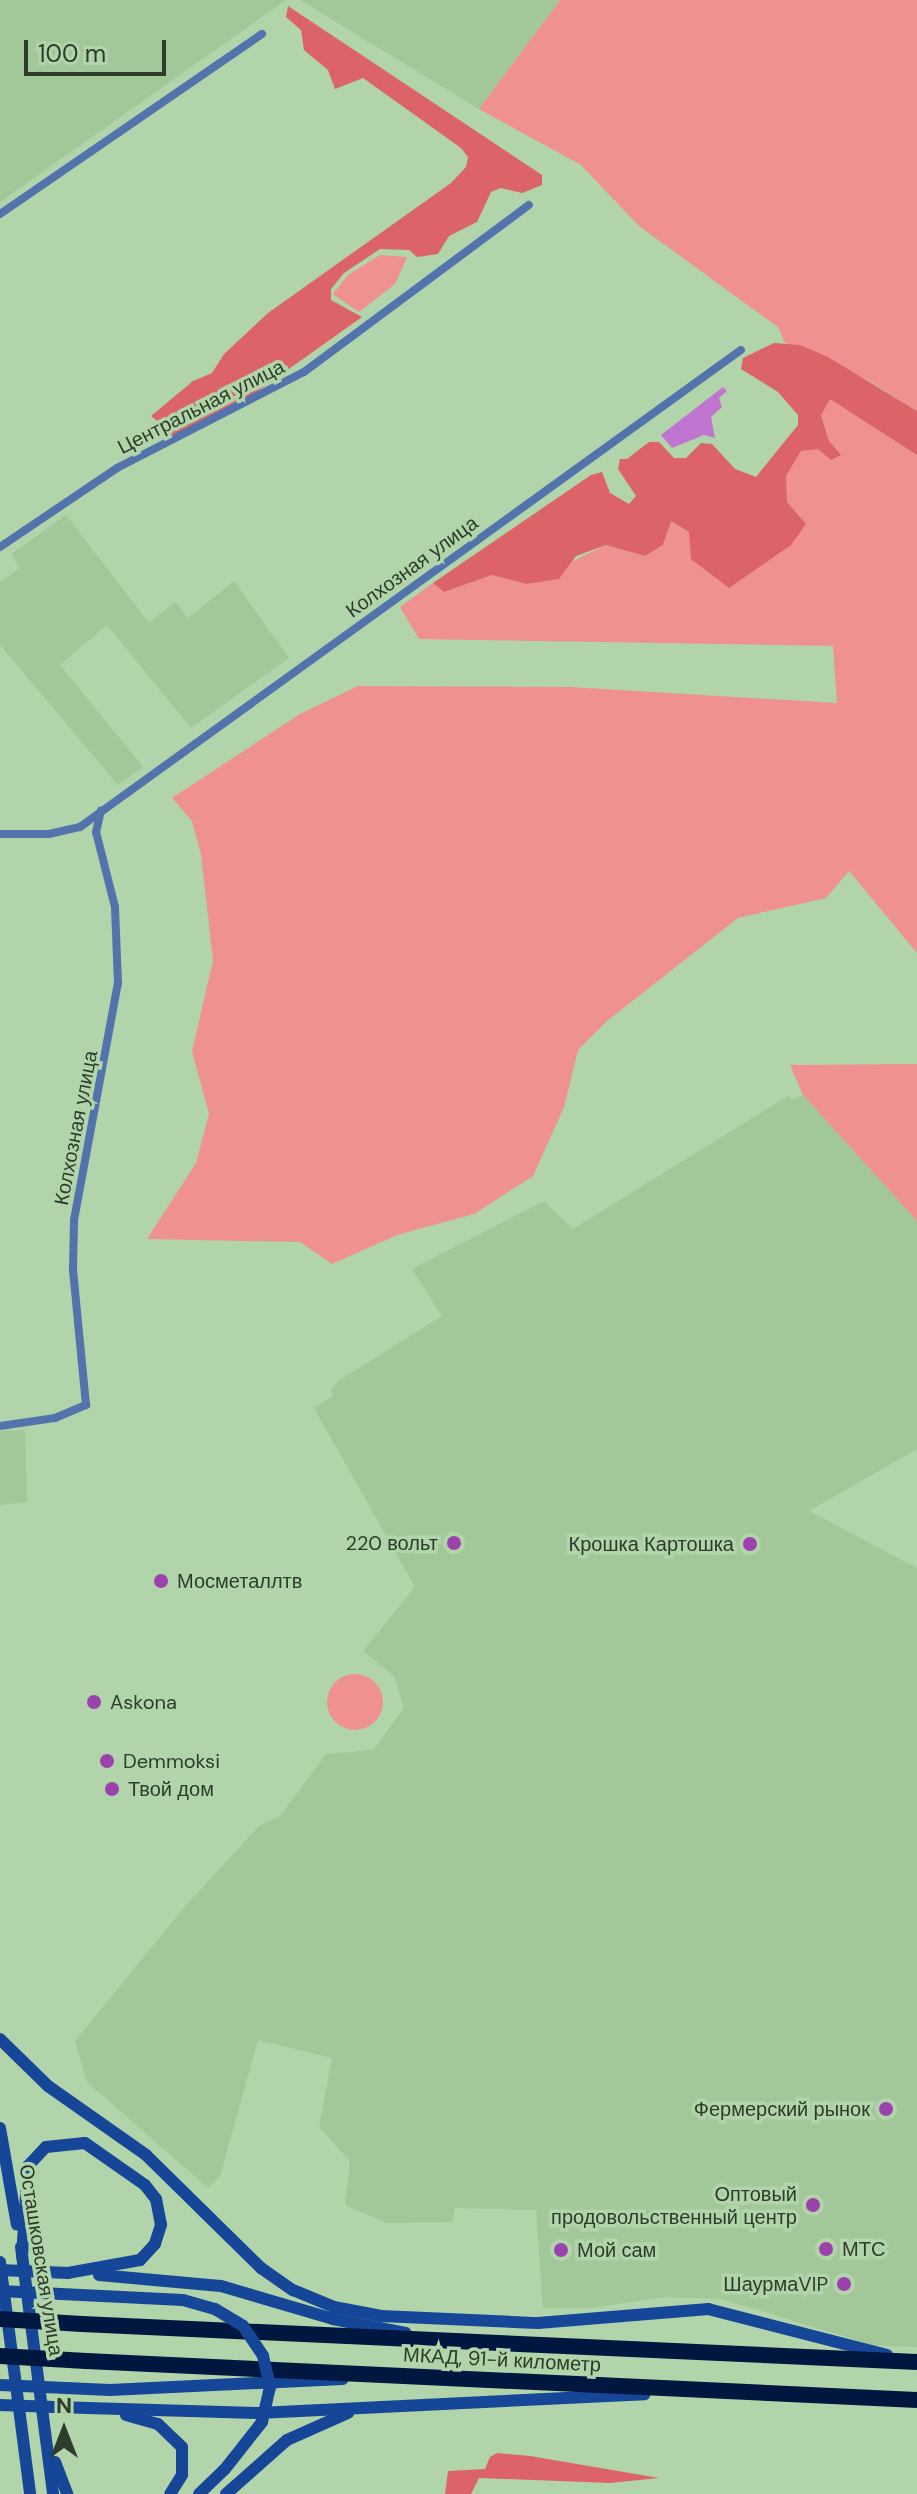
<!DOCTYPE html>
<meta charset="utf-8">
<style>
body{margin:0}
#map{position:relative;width:917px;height:2494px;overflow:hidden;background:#b1d4aa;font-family:"DM Sans",sans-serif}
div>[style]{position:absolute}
.built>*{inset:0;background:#a2c89a}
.green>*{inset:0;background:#ef9191}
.round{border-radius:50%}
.forest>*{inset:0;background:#dc6468}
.water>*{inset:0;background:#c076d0}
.street>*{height:8px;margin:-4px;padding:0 4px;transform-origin:4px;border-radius:4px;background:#5273ab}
.secondary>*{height:12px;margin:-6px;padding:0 6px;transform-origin:6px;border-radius:6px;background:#164697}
.highway>*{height:16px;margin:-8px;padding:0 8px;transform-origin:8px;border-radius:8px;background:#011740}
.secondary-bridge>*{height:12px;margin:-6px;padding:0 6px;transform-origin:6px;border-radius:6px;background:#164697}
.highway-bridge>*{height:16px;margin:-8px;padding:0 8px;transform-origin:8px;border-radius:8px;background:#011740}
.dots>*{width:22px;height:22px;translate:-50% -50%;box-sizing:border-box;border:4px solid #b1d4aa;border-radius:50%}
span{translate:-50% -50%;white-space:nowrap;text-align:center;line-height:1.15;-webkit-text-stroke:7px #b1d4aa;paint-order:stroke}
.street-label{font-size:20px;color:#2e3c2b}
.poi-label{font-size:20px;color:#2e3c2b}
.right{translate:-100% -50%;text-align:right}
.left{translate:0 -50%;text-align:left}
.north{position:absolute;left:24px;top:2390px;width:80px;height:80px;-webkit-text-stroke:6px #b1d4aa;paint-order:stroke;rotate:0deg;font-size:22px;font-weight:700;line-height:32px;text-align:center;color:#2e3c2b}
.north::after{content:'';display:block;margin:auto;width:28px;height:36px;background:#2e3c2b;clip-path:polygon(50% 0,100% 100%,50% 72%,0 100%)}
.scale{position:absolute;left:24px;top:40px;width:142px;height:36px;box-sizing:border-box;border:4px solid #2e3c2b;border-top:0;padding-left:10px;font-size:24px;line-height:28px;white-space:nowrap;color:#2e3c2b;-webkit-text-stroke:6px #b1d4aa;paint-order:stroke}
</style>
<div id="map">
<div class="built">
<div style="clip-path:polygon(0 0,286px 0,0 202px)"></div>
<div style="clip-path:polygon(300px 0,560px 0,479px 109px)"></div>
<div style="clip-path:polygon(66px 515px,149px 623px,175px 602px,188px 618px,234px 581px,289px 658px,191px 728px,107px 625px,60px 665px,143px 767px,118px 785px,0 645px,0 582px,20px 568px,11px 554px)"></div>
<div style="clip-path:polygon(803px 1095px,917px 1221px,917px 1449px,809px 1511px,917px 1568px,917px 2347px,872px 2345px,722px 2299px,666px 2297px,591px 2308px,543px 2308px,536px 2210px,455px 2208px,453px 2222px,386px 2223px,345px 2205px,350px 2161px,319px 2127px,332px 2058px,258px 2040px,220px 2176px,208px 2188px,87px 2082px,75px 2041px,187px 1904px,259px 1826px,280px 1816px,326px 1754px,373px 1750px,404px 1708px,394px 1676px,363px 1651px,415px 1587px,314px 1408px,333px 1396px,330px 1390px,340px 1380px,442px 1316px,412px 1269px,544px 1201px,573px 1229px,788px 1096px,792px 1100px)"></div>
<div style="clip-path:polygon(25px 1430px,27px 1502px,0 1505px,0 1431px)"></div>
</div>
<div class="green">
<div style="clip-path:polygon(560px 0,917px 0,917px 411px,869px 381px,784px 342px,779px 328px,639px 226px,581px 165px,479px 109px)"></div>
<div style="clip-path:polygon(380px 255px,407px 257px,395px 284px,359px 312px,333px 294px,348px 275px)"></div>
<div style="clip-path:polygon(830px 398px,917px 455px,917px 953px,849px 871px,826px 898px,738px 918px,607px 1021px,578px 1050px,564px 1107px,533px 1176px,474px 1214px,397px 1235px,332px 1264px,300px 1242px,147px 1239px,196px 1163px,209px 1114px,192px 1051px,213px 961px,201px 854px,192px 821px,172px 798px,300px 714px,358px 686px,570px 687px,837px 703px,833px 646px,419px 639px,400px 607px,433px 583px,444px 592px,492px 575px,526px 584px,606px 545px,645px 556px,671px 520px,689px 532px,787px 502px,786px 476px,801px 451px,829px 441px,821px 414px)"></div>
<div style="clip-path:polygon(917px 1064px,917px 1221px,803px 1095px,790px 1065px)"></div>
<div class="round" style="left:327px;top:1674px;width:56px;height:56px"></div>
</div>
<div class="forest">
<div style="clip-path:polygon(288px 6px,542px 175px,542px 185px,522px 193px,501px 188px,491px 192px,477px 222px,449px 236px,438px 254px,417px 257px,409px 250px,380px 249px,344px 273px,331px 289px,331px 300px,362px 317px,251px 396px,185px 432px,164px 437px,162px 425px,151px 416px,193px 381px,212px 373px,224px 354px,268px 313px,451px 183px,466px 167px,468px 157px,461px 148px,363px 78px,335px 89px,328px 70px,304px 50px,301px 30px,286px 17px)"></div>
<div style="clip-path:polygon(774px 343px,800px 345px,828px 357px,917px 411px,917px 455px,830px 399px,821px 415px,829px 441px,841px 455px,831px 460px,818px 449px,801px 451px,786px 476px,787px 502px,806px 524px,791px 545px,729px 588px,691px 559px,689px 532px,671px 521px,663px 545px,645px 556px,606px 545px,576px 556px,559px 579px,526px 584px,492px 575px,444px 592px,433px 583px,591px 475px,602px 472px,610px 493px,629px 504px,636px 496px,618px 469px,620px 459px,627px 459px,649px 442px,659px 442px,674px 458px,686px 458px,701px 443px,712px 444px,735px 469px,756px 477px,798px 425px,798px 415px,778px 392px,741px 369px,743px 358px)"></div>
<div style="clip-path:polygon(497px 2453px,530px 2456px,659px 2478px,610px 2483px,479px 2478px,471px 2494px,445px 2494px,448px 2471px,485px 2469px,490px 2457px)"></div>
</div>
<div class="water">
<div style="clip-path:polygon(723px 387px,727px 391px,719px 398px,722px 407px,711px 417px,715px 438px,704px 435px,672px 448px,661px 435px)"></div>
</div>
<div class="street">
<div style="left:0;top:214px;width:318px;rotate:-34.5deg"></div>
<div style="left:0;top:547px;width:141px;rotate:-34deg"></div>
<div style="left:117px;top:468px;width:210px;rotate:-27.2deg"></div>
<div style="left:304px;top:372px;width:280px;rotate:-36.6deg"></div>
<div style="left:0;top:834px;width:49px"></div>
<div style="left:49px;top:834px;width:32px;rotate:-13deg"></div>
<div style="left:80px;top:827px;width:815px;rotate:-35.82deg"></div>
<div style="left:0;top:1426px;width:56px;rotate:-8.3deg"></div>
<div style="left:55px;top:1418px;width:34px;rotate:-23deg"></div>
<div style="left:86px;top:1405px;width:137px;rotate:-95.5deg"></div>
<div style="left:73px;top:1269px;width:49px;rotate:-88.8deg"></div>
<div style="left:74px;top:1220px;width:241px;rotate:-79.5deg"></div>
<div style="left:118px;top:983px;width:76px;rotate:-92.3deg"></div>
<div style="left:115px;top:907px;width:77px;rotate:-104.2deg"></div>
<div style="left:96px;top:832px;width:22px;rotate:-77deg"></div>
</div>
<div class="secondary">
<div style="left:0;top:2039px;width:67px;rotate:44.4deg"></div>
<div style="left:48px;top:2086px;width:120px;rotate:35.1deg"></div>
<div style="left:146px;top:2155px;width:161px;rotate:44.5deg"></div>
<div style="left:261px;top:2268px;width:39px;rotate:35deg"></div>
<div style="left:293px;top:2290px;width:44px;rotate:22.5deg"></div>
<div style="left:334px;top:2307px;width:48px;rotate:10.8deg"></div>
<div style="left:381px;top:2316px;width:157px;rotate:2.6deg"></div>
<div style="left:538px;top:2323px;width:171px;rotate:-4.7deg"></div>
<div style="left:708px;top:2309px;width:185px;rotate:14.4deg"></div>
<div style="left:0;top:2128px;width:98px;rotate:80.1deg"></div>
<div style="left:21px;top:2247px;width:249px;rotate:82.6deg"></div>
<div style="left:22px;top:2256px;width:90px;rotate:-86.2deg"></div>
<div style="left:28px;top:2166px;width:26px;rotate:-47deg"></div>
<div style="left:46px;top:2147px;width:39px;rotate:-6deg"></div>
<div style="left:85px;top:2143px;width:73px;rotate:35deg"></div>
<div style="left:145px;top:2185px;width:18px;rotate:52deg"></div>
<div style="left:156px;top:2199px;width:26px;rotate:79deg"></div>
<div style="left:161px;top:2225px;width:20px;rotate:108deg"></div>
<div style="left:155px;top:2244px;width:22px;rotate:133deg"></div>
<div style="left:140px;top:2260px;width:73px;rotate:169.8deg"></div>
<div style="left:0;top:2262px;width:234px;rotate:82.6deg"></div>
<div style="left:99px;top:2275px;width:122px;rotate:5.2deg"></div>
<div style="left:221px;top:2286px;width:117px;rotate:16.4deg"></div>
<div style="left:333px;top:2319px;width:74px;rotate:10.9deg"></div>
<div style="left:110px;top:2390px;width:233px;rotate:-2.7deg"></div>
<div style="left:54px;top:2407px;width:205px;rotate:1.7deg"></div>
<div style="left:259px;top:2413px;width:386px;rotate:-2.8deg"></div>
<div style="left:126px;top:2415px;width:33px;rotate:16deg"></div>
<div style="left:158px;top:2424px;width:33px;rotate:44deg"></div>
<div style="left:182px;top:2447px;width:28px;rotate:90deg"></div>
<div style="left:182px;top:2475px;width:22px;rotate:122deg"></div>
<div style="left:55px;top:2462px;width:34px;rotate:69deg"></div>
<div style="left:199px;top:2494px;width:36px;rotate:-44deg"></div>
<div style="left:226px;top:2494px;width:81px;rotate:-41.5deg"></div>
<div style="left:287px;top:2440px;width:67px;rotate:-23.9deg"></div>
</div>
<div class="highway">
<div style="left:82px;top:2324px;width:836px;rotate:2.61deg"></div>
<div style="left:86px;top:2361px;width:832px;rotate:2.69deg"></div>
</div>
<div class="secondary-bridge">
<div style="left:0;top:2270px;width:68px;rotate:2.5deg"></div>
<div style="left:0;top:2291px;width:183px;rotate:2.8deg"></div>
<div style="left:183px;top:2300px;width:33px;rotate:16deg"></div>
<div style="left:215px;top:2309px;width:33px;rotate:31deg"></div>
<div style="left:243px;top:2326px;width:36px;rotate:56deg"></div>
<div style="left:263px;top:2356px;width:32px;rotate:77deg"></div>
<div style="left:270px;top:2387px;width:36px;rotate:103deg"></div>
<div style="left:262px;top:2422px;width:60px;rotate:128.2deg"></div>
<div style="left:0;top:2385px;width:110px;rotate:2.6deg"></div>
<div style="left:0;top:2405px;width:54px;rotate:2.1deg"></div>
</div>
<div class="highway-bridge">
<div style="left:0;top:2319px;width:82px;rotate:3.5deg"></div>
<div style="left:0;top:2356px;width:86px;rotate:3.3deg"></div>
</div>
<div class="dots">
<div style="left:454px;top:1543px;background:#9b42ad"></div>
<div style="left:750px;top:1544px;background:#9b42ad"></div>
<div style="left:161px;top:1581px;background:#9b42ad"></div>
<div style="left:94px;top:1702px;background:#9b42ad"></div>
<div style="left:107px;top:1761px;background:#9b42ad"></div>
<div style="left:112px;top:1789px;background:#9b42ad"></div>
<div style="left:886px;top:2109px;background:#9b42ad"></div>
<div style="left:813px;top:2205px;background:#9b42ad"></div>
<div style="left:826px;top:2249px;background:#9b42ad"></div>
<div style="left:561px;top:2250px;background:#9b42ad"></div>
<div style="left:844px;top:2284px;background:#9b42ad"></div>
</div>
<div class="street-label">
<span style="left:201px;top:407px;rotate:-27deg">Центральная улица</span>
<span style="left:412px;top:567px;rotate:-36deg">Колхозная улица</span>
<span style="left:76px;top:1128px;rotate:-79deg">Колхозная улица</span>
<span style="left:41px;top:2260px;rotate:81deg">Осташковская улица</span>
<span style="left:502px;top:2360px;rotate:3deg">МКАД, 91-й километр</span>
</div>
<div class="poi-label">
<span class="right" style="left:438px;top:1543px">220 вольт</span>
<span class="right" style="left:734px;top:1544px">Крошка Картошка</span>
<span class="left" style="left:177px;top:1581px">Мосметаллтв</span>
<span class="left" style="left:110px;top:1702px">Askona</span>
<span class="left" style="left:123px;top:1761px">Demmoksi</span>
<span class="left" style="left:128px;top:1789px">Твой дом</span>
<span class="right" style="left:870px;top:2109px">Фермерский рынок</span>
<span class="right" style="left:797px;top:2206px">Оптовый<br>продовольственный центр</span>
<span class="left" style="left:842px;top:2249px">МТС</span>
<span class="left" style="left:577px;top:2250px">Мой сам</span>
<span class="right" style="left:828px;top:2284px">ШаурмаVIP</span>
</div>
<div class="north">N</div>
<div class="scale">100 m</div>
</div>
